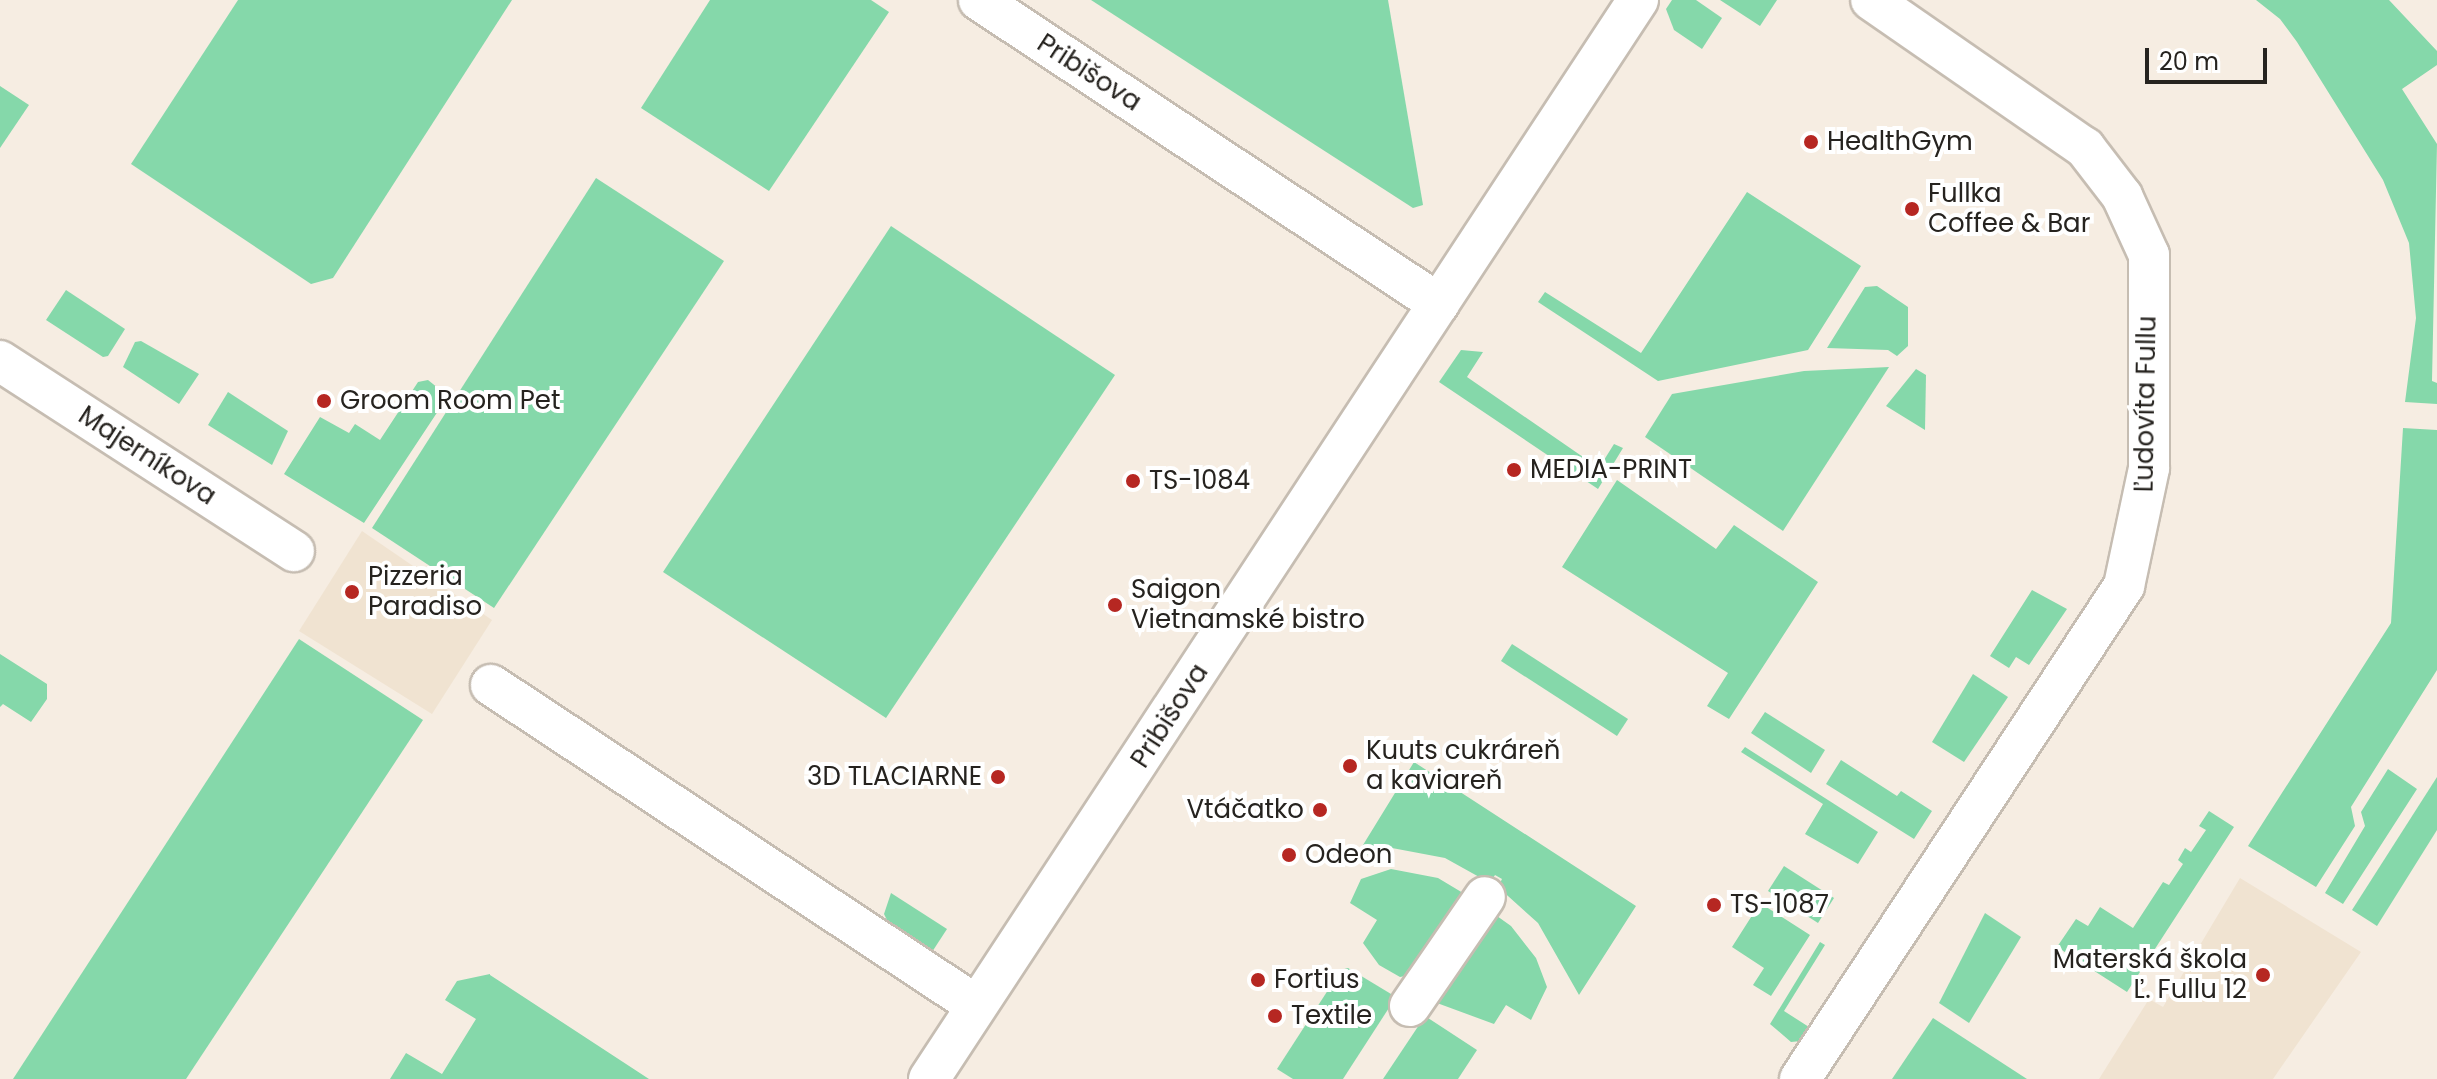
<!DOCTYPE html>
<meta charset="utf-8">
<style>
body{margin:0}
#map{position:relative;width:2437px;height:1079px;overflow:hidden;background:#f6ede2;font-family:Poppins,sans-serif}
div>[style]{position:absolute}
.built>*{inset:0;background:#f0e3d1}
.green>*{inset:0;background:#85d8aa}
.roads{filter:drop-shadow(2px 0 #c6bdb2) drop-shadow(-2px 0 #c6bdb2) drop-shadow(0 2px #c6bdb2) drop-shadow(0 -2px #c6bdb2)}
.minor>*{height:40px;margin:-20px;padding:0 20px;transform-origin:20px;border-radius:20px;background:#fff}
.dots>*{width:22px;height:22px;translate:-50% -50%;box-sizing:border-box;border:4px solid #fff;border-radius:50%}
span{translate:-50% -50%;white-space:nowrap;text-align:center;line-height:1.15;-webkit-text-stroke:8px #fff;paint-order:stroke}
.street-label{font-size:26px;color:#26231f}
.poi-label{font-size:26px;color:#26231f}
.left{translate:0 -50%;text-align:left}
.right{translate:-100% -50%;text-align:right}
.scale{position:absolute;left:2145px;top:48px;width:122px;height:36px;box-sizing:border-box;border:4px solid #26231f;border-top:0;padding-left:10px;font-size:24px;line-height:28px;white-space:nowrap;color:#26231f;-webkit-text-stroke:6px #fff;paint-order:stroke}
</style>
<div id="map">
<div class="built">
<div style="clip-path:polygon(362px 531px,492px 620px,432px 714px,299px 631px)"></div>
<div style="clip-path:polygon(2240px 878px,2361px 952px,2273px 1079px,2099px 1079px,2149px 999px,2163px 1007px)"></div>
</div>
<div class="green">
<div style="clip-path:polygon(238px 0,512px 0,333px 278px,311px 284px,131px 164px)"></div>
<div style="clip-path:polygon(710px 0,871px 0,889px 12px,769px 191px,641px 108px)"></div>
<div style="clip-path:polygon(1091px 0,1388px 0,1423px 205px,1413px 208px)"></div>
<div style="clip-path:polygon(1672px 0,1696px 0,1722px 18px,1702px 49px,1674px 30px,1666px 9px)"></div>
<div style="clip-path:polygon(1720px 0,1777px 0,1760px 26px)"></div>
<div style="clip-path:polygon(2256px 0,2389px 0,2437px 51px,2437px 65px,2402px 89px,2437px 144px,2432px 381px,2437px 383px,2437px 404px,2405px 402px,2416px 318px,2409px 243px,2383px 180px,2297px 42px,2280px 19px)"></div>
<div style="clip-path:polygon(0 86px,29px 105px,0 148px)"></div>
<div style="clip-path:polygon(596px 178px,724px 261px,494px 608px,372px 528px)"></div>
<div style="clip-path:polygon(1747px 192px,1861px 266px,1808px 350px,1658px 381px,1538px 302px,1545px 292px,1641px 353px)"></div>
<div style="clip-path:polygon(891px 226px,1115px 375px,886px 718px,663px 572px)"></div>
<div style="clip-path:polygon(1877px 286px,1908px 307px,1908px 346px,1897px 356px,1888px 350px,1827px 348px,1865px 287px)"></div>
<div style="clip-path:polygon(66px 290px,125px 329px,108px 356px,103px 357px,46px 320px)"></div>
<div style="clip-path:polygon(141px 341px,199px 374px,179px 404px,123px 367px,135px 342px)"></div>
<div style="clip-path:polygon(1461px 350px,1483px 352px,1467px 377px,1599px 468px,1614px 444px,1623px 448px,1598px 489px,1439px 382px)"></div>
<div style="clip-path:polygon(1889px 367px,1783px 531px,1645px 437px,1672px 394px,1804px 371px)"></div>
<div style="clip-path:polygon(1916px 369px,1926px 375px,1925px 430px,1886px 406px)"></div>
<div style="clip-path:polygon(428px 380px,448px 396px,364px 523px,284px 474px,320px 417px,349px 433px,355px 424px,380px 440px,418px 382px)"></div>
<div style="clip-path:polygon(228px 392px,288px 431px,272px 465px,208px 425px)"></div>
<div style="clip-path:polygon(2403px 428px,2437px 430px,2437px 670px,2351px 807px,2355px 826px,2316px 887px,2248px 846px,2391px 623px)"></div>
<div style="clip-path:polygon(1617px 480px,1716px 549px,1734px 525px,1818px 582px,1729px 719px,1707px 706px,1728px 673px,1562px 567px)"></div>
<div style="clip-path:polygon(2032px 590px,2067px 609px,2029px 665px,2016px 657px,2009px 668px,1990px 656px)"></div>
<div style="clip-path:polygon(299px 639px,423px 720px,186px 1079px,13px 1079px)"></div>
<div style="clip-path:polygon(1512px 644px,1628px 719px,1617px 736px,1501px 661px)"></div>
<div style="clip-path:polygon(0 654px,47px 684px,47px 699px,31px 722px,3px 704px,0 707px)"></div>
<div style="clip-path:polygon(1973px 674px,2008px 697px,1964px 762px,1932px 742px)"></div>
<div style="clip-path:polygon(1765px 712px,1825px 750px,1811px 773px,1751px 733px)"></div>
<div style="clip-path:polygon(1745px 747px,1878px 832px,1858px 864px,1805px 834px,1823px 804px,1741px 752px)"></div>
<div style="clip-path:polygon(1841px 760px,1897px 796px,1901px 791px,1932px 811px,1914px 839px,1826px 784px)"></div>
<div style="clip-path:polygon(1414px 762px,1636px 906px,1579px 995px,1538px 923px,1498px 887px,1502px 879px,1495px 875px,1490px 883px,1445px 858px,1392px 848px,1355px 858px)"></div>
<div style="clip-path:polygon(2388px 769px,2417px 789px,2343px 904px,2325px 893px,2365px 826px,2361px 812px)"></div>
<div style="clip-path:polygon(2437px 777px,2437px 830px,2377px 926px,2352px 910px)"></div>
<div style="clip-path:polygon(2209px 811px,2234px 827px,2127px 992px,2057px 947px,2076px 919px,2088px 926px,2100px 907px,2133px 928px,2163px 882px,2169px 885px,2183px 864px,2178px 860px,2185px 848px,2191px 852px,2206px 830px,2199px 826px)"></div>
<div style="clip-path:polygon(1784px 866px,1834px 898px,1818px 923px,1768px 891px)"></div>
<div style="clip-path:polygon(1391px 869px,1438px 878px,1468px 896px,1425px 972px,1400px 977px,1379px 965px,1363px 943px,1377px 920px,1350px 903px,1361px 879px)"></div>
<div style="clip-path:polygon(891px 893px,947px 929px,932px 952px,889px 924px,884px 914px)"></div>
<div style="clip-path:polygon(1760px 903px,1810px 935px,1771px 996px,1753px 985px,1764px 968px,1732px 947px)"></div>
<div style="clip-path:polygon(1490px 911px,1511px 926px,1536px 958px,1547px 987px,1531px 1020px,1506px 1005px,1494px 1024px,1437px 1003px,1438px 979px)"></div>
<div style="clip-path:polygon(1985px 913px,2021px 937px,1969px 1023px,1939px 1003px)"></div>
<div style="clip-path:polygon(1820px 942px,1825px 945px,1784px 1011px,1809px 1027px,1801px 1041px,1791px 1042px,1770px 1024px)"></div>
<div style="clip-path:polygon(1348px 968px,1396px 997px,1343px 1079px,1293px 1079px,1277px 1069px,1341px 970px)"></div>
<div style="clip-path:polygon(490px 974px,490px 975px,649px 1079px,390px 1079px,406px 1053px,442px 1074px,476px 1019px,445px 1000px,457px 981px)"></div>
<div style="clip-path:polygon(1425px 1016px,1477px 1050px,1458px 1079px,1383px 1079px)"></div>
<div style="clip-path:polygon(1933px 1018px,2027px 1079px,1892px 1079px)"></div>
</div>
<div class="roads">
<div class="minor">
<div style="left:979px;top:0;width:551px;rotate:33.46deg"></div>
<div style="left:0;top:361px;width:350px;rotate:32.9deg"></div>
<div style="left:491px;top:685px;width:582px;rotate:33.44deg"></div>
<div style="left:1410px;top:1006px;width:132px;rotate:-55.5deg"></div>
<div style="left:929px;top:1079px;width:1291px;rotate:-56.69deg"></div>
<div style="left:1800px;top:1079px;width:590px;rotate:-56.69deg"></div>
<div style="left:2124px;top:586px;width:121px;rotate:-78deg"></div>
<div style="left:2149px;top:468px;width:213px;rotate:-90deg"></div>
<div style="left:2149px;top:255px;width:65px;rotate:-114.6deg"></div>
<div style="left:2122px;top:196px;width:61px;rotate:-127.6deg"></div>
<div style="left:2085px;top:148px;width:260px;rotate:-145.3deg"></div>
</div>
</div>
<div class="dots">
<div style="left:1811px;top:142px;background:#b62722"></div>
<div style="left:1912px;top:209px;background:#b62722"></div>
<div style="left:324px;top:401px;background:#b62722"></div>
<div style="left:1514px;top:470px;background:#b62722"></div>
<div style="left:1133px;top:481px;background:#b62722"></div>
<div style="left:352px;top:592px;background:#b62722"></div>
<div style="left:1115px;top:605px;background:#b62722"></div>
<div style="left:1350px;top:766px;background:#b62722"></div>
<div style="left:998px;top:777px;background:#b62722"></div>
<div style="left:1320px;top:810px;background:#b62722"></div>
<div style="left:1289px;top:855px;background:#b62722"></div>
<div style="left:1714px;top:905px;background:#b62722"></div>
<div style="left:2263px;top:975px;background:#b62722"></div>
<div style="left:1258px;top:980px;background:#b62722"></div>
<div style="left:1275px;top:1016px;background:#b62722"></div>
</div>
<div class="street-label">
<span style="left:1089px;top:73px;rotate:33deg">Pribišova</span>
<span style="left:2146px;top:404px;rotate:-89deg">Ľudovíta Fullu</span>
<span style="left:147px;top:456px;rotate:33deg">Majerníkova</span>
<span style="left:1170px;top:716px;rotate:-57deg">Pribišova</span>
</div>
<div class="poi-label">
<span class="left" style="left:1827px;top:142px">HealthGym</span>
<span class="left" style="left:1928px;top:209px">Fullka<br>Coffee &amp; Bar</span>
<span class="left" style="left:340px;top:401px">Groom Room Pet</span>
<span class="left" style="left:1530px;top:470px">MEDIA-PRINT</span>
<span class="left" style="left:1149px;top:481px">TS-1084</span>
<span class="left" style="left:368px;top:592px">Pizzeria<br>Paradiso</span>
<span class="left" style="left:1131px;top:605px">Saigon<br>Vietnamské bistro</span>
<span class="left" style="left:1366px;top:766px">Kuuts cukráreň<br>a kaviareň</span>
<span class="right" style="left:982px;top:777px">3D TLACIARNE</span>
<span class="right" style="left:1304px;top:810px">Vtáčatko</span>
<span class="left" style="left:1305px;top:855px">Odeon</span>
<span class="left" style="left:1730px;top:905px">TS-1087</span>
<span class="right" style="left:2247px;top:975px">Materská škola<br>Ľ. Fullu 12</span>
<span class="left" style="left:1274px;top:980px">Fortius</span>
<span class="left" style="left:1291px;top:1016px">Textile</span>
</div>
<div class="scale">20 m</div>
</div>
